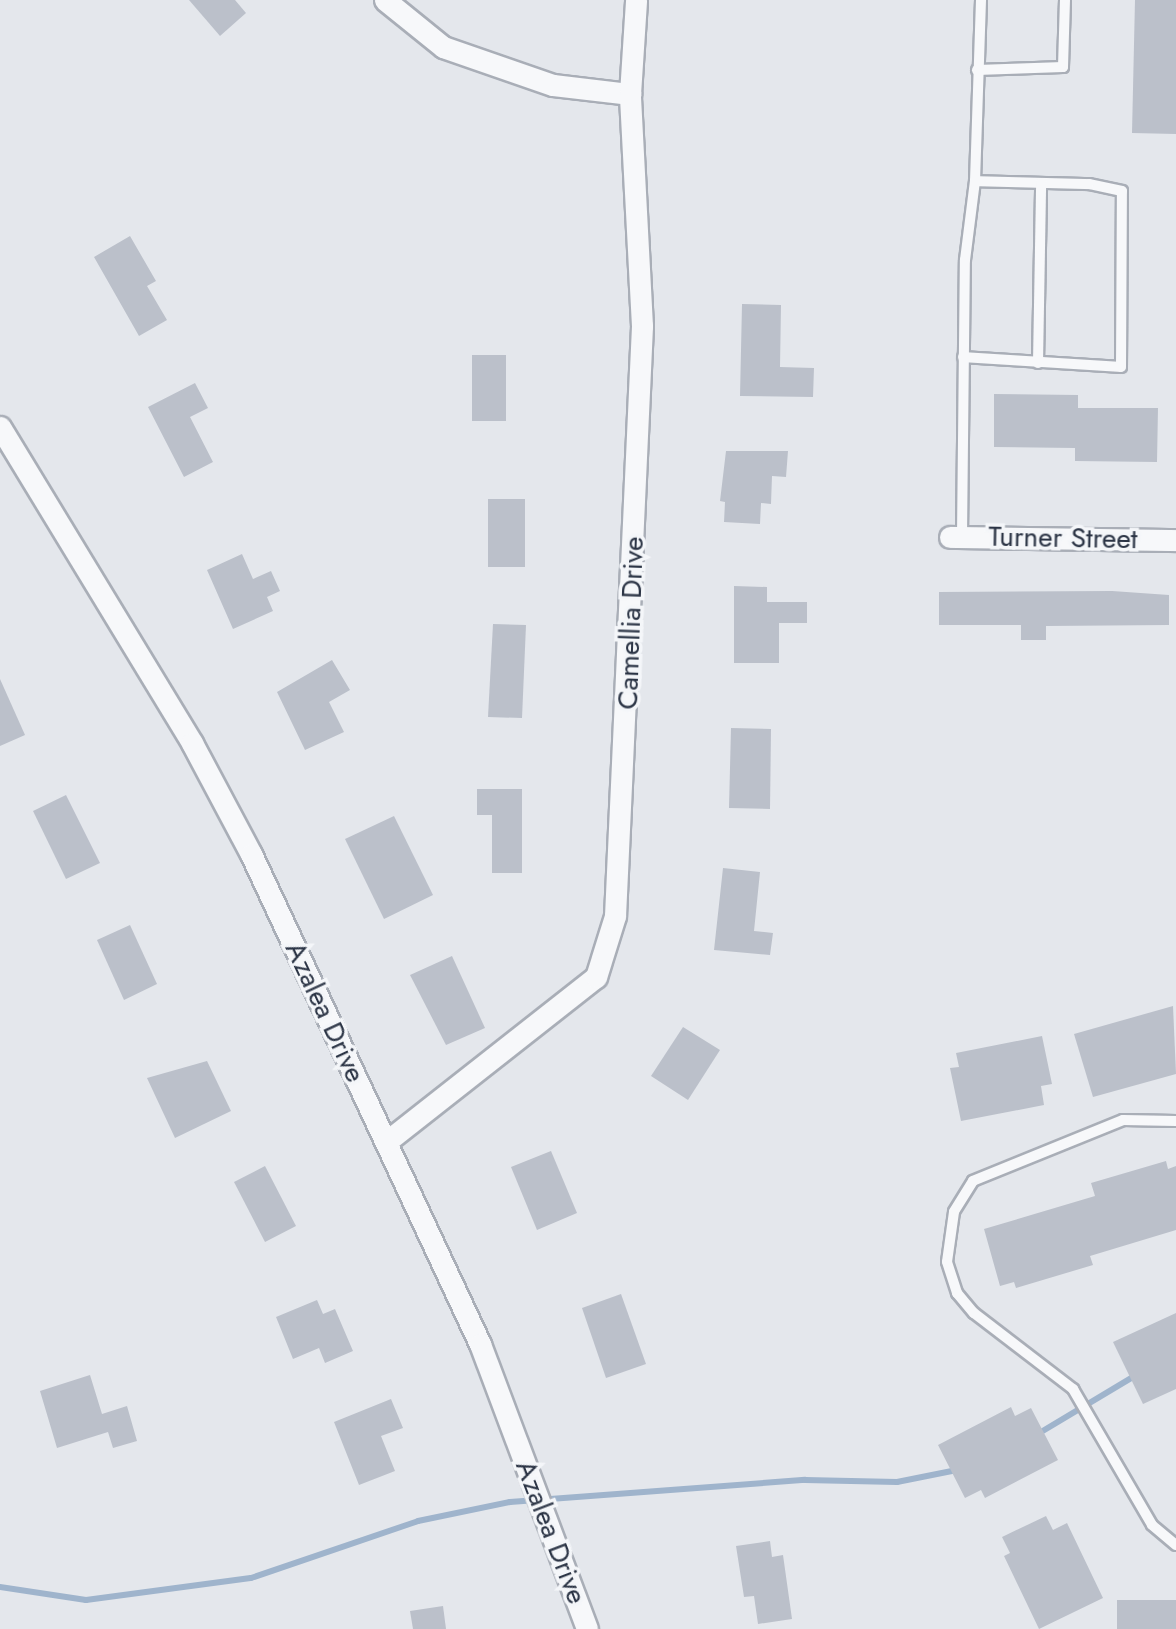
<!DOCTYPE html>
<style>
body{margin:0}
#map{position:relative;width:1176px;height:1629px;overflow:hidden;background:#e4e7ec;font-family:Jost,sans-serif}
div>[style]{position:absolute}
.stream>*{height:6px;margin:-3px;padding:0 3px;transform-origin:3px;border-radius:3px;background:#9fb4cc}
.building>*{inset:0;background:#bbc0ca}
.roads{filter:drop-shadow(2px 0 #a9aeb7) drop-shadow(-2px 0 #a9aeb7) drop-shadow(0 2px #a9aeb7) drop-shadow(0 -2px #a9aeb7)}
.service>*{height:10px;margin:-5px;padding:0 5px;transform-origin:5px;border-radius:5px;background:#f7f8fa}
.minor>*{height:21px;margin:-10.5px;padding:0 10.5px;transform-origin:10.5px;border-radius:10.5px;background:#f7f8fa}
span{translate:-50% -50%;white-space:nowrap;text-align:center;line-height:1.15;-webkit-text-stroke:7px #f4f6f9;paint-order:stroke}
.street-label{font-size:28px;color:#2b3445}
</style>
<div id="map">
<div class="stream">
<div style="left:1036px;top:1435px;width:119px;rotate:-30.9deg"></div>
<div style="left:0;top:1587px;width:87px;rotate:8.6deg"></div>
<div style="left:86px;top:1600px;width:166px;rotate:-7.6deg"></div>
<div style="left:251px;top:1578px;width:176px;rotate:-18.8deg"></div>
<div style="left:418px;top:1521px;width:94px;rotate:-11.7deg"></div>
<div style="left:510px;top:1502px;width:296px;rotate:-4.3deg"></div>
<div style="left:805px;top:1480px;width:92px;rotate:1.2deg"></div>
<div style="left:897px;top:1482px;width:61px;rotate:-11.3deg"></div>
</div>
<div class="building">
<div style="clip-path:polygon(189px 0,235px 0,246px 13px,220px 36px)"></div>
<div style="clip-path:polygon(1135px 0,1176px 0,1176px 134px,1132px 133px)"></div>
<div style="clip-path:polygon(130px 236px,156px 281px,147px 286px,167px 320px,139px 336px,94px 257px)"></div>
<div style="clip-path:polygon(742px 304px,781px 305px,780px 367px,814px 368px,813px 397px,740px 396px)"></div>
<div style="clip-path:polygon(472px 355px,506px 355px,506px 421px,472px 421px)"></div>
<div style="clip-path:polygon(195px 383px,208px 408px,190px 417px,213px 462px,184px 477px,148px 407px)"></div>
<div style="clip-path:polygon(994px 394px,1078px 395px,1078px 408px,1158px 408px,1157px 462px,1075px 461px,1075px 448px,994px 447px)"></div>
<div style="clip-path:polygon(726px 451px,788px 451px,786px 477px,772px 476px,771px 504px,761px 503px,760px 524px,724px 522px,725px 502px,720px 501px)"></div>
<div style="clip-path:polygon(488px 499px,525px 499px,525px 567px,488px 567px)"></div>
<div style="clip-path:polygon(242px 554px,253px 579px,271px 571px,280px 591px,267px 597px,273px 611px,233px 629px,207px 570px)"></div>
<div style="clip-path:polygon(734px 586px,767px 587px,767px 602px,807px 602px,807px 623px,779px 623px,779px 663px,734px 663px)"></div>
<div style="clip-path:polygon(1112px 591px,1169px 595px,1169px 625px,1046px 626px,1046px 640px,1021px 640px,1021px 625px,939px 625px,939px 592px)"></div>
<div style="clip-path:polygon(493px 624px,526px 625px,522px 718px,488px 717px)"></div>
<div style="clip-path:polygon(332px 660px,350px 690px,329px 702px,344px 732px,305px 750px,277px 692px)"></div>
<div style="clip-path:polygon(0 679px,25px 735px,0 746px)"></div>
<div style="clip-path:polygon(731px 728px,771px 729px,770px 809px,729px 808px)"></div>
<div style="clip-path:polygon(477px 789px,522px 789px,522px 873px,492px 873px,492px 815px,477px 815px)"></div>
<div style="clip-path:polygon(66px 795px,100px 863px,66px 879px,33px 811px)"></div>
<div style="clip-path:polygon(394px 816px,433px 895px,384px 919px,345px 839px)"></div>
<div style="clip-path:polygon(723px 868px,760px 872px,754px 931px,773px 933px,770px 955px,714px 950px)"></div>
<div style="clip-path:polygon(130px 925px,157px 984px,124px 1000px,97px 940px)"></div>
<div style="clip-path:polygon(452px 956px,485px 1028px,446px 1045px,410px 975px)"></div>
<div style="clip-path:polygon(1173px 1006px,1176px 1074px,1093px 1097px,1074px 1034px)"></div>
<div style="clip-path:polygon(683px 1027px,720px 1050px,688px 1100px,651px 1076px)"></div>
<div style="clip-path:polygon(1042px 1036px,1052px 1084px,1041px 1086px,1044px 1105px,961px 1121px,950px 1068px,959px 1067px,956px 1053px)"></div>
<div style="clip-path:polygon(207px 1061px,231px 1111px,175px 1138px,147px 1078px)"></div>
<div style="clip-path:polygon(551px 1151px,577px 1213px,537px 1230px,511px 1167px)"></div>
<div style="clip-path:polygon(1166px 1161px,1168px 1169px,1176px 1166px,1176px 1230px,1090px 1256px,1093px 1265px,1016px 1288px,1014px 1282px,1000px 1286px,984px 1229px,1095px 1196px,1091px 1183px)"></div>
<div style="clip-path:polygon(265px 1166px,296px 1226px,265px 1242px,234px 1182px)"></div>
<div style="clip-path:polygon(621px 1294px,646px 1364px,606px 1378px,582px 1308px)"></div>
<div style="clip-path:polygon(317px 1300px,323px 1314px,335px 1309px,353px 1351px,325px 1363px,319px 1348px,293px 1359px,276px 1317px)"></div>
<div style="clip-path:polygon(1176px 1313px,1176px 1389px,1143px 1404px,1113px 1342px)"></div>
<div style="clip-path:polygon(90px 1375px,102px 1414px,127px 1406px,137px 1441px,113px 1448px,108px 1432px,57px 1448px,40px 1391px)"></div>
<div style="clip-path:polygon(391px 1399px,403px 1428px,381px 1436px,395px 1471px,359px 1485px,334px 1422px)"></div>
<div style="clip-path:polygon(1011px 1407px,1015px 1416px,1031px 1408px,1058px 1460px,985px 1498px,981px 1490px,965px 1498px,938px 1445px)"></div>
<div style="clip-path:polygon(1046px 1516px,1053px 1530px,1067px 1523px,1103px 1598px,1039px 1629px,1004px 1556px,1010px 1553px,1002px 1537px)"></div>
<div style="clip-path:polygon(770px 1541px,772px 1557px,783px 1555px,792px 1619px,758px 1624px,754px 1596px,744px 1597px,736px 1546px)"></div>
<div style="clip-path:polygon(1117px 1600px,1176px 1600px,1176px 1629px,1117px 1629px)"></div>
<div style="clip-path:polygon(443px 1606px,446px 1629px,413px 1629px,410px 1611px)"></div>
</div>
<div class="roads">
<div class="service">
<div style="left:977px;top:70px;width:86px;rotate:-2deg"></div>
<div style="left:1063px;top:67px;width:67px;rotate:-88.3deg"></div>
<div style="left:963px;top:357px;width:158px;rotate:3.6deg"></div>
<div style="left:1121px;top:367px;width:176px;rotate:-89.7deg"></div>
<div style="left:1122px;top:191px;width:34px;rotate:-168deg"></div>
<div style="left:1089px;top:184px;width:114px;rotate:-178.5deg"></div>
<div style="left:1038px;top:363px;width:180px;rotate:-89deg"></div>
<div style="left:962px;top:536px;width:276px;rotate:-89.4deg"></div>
<div style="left:965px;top:260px;width:80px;rotate:-82.8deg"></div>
<div style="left:975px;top:181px;width:181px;rotate:-88.1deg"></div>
<div style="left:1176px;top:1121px;width:53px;rotate:-178.9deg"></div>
<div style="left:1123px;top:1120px;width:162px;rotate:157.9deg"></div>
<div style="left:973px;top:1181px;width:36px;rotate:122deg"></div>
<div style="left:954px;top:1212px;width:50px;rotate:98deg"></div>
<div style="left:947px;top:1262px;width:33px;rotate:72deg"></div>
<div style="left:957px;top:1293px;width:26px;rotate:50deg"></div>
<div style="left:974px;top:1313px;width:125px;rotate:37.5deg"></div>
<div style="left:1073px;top:1389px;width:157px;rotate:59.8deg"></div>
<div style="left:1152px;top:1525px;width:31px;rotate:40deg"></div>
</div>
<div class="minor">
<div style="left:385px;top:0;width:75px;rotate:39deg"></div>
<div style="left:443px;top:47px;width:116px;rotate:19.1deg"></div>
<div style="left:553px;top:85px;width:78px;rotate:6.7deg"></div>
<div style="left:0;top:427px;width:370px;rotate:58.7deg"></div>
<div style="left:192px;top:743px;width:126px;rotate:62deg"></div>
<div style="left:251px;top:854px;width:541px;rotate:64.95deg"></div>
<div style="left:480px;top:1344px;width:304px;rotate:69.4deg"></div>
<div style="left:950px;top:537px;width:226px;rotate:0.8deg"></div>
<div style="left:386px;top:1142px;width:267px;rotate:-38.2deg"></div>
<div style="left:596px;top:977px;width:64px;rotate:-72.7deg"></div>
<div style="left:615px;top:916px;width:591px;rotate:-87.38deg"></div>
<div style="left:642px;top:326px;width:232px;rotate:-93deg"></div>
<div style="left:630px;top:94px;width:94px;rotate:-86.3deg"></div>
</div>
</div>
<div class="street-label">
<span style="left:1063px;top:538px;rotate:1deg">Turner Street</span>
<span style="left:631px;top:623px;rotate:-88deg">Camellia Drive</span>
<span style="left:325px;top:1012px;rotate:65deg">Azalea Drive</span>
<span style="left:551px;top:1532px;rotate:69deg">Azalea Drive</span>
</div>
</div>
